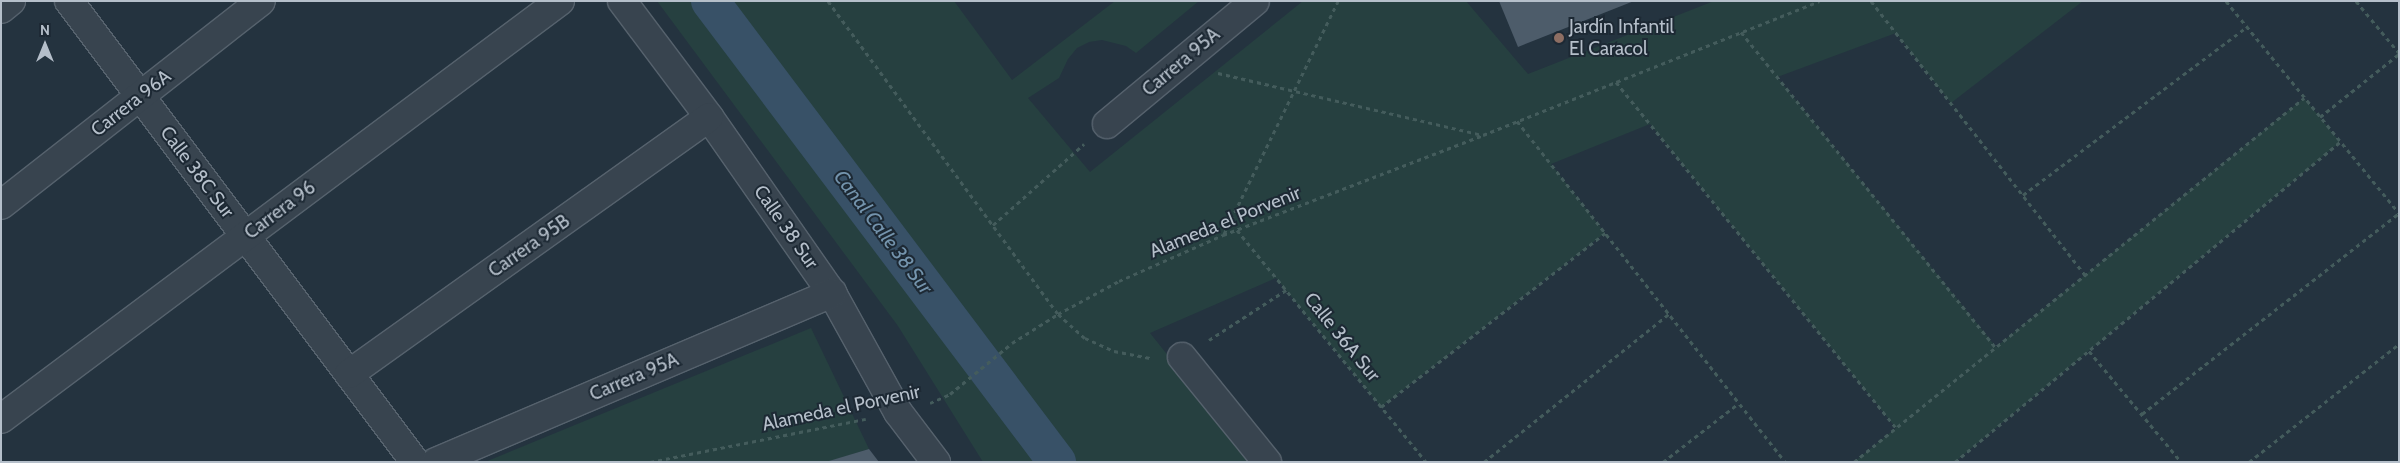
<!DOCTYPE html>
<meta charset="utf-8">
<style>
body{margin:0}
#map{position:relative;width:2400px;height:463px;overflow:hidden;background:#24333f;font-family:Cabin,sans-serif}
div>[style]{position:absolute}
.green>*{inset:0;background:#264040}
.canal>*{height:38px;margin:-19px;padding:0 19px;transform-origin:19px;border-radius:19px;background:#385167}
.building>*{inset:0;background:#4d5c6a}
.path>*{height:3px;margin-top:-1.5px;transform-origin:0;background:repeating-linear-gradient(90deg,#445c5c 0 4px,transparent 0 8px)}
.roads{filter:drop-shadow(1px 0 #56626d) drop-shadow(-1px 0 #56626d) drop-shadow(0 1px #56626d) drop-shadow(0 -1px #56626d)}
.minor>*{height:28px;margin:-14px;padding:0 14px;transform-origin:14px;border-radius:14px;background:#38444f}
.dots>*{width:14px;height:14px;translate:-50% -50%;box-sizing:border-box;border:2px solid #1d2934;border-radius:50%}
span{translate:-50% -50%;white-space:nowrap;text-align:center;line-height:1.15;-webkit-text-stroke:4px #1d2934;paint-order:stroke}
.poi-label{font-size:19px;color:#b5bfca}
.left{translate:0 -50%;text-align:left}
.street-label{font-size:19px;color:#b5bfca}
.water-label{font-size:20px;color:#7494ad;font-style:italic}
.frame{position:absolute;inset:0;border:2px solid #b5bfca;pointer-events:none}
.north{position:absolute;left:20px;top:20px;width:50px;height:50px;-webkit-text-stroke:4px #1d2934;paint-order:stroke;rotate:0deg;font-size:14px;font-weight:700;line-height:20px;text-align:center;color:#b5bfca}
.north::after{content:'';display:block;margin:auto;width:18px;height:22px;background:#b5bfca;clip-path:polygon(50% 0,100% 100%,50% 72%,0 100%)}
</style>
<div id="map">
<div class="green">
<div style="clip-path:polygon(657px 1px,954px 1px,1012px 80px,1115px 1px,1199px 1px,1136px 53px,1126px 46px,1102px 40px,1089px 42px,1077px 48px,1068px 59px,1059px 78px,1028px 98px,1090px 172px,1303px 1px,1466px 1px,1528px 74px,1714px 1px,2083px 1px,1951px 103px,1896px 33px,1777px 77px,1996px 347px,2304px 98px,2340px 142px,1955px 462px,1854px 462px,1896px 428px,1650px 124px,1551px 164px,1605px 233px,1381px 407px,1276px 278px,1150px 333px,1253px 462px,983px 462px,898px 326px)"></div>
<div style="clip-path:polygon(811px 328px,869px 449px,828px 462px,485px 462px)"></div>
</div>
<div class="canal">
<div style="left:710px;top:1px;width:577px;rotate:53.03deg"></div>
</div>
<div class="building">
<div style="clip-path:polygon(1499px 1px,1634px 1px,1518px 47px)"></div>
<div style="clip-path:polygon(869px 449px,879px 462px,829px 462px,829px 461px)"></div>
</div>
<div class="path">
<div style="left:828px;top:1px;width:388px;rotate:53.7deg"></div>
<div style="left:1058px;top:314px;width:36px;rotate:42deg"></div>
<div style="left:1085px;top:338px;width:32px;rotate:24deg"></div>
<div style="left:1114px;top:351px;width:38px;rotate:11deg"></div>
<div style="left:1871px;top:1px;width:348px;rotate:52deg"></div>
<div style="left:2226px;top:1px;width:274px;rotate:50.8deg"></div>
<div style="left:2356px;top:1px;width:67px;rotate:50.4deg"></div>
<div style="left:1741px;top:32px;width:406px;rotate:51.1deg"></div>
<div style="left:1218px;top:73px;width:271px;rotate:13.2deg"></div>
<div style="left:1616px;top:82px;width:445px;rotate:51deg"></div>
<div style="left:2320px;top:117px;width:101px;rotate:-38.6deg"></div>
<div style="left:1517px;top:121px;width:434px;rotate:51.8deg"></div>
<div style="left:2023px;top:195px;width:280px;rotate:-36.9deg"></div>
<div style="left:993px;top:225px;width:122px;rotate:-41.7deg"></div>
<div style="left:1237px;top:230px;width:299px;rotate:50.8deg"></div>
<div style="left:1224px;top:234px;width:259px;rotate:-63.9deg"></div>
<div style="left:1209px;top:340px;width:92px;rotate:-33deg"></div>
<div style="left:2089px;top:351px;width:144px;rotate:50.3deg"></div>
<div style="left:930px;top:403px;width:22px;rotate:-24deg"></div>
<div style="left:950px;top:394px;width:80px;rotate:-39.4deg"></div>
<div style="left:1012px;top:343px;width:54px;rotate:-32.2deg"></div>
<div style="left:1058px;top:314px;width:69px;rotate:-28.4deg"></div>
<div style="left:1119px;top:281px;width:114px;rotate:-23.9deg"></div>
<div style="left:1223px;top:235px;width:279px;rotate:-21deg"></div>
<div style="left:1483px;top:135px;width:362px;rotate:-21.7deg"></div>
<div style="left:1381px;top:407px;width:284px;rotate:-37.8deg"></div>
<div style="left:2142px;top:414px;width:326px;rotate:-38deg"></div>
<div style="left:650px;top:462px;width:220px;rotate:-11.3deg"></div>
<div style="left:1484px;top:462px;width:237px;rotate:-38.7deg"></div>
<div style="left:1663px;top:462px;width:96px;rotate:-37.8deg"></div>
<div style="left:1854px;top:462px;width:579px;rotate:-38.97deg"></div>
<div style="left:1955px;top:462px;width:501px;rotate:-39.73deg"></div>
<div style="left:2249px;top:462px;width:191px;rotate:-38.2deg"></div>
</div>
<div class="roads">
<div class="minor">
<div style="left:69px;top:1px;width:576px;rotate:53.11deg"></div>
<div style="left:622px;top:1px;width:145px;rotate:53.1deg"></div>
<div style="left:709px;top:117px;width:215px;rotate:55.1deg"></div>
<div style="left:832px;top:293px;width:136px;rotate:61deg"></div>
<div style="left:898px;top:412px;width:63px;rotate:52.8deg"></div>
<div style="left:1px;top:9px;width:13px;rotate:-39deg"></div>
<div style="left:1107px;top:124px;width:192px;rotate:-39.7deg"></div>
<div style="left:1px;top:205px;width:330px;rotate:-38.1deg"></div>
<div style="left:1182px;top:357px;width:135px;rotate:51deg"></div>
<div style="left:349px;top:374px;width:442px;rotate:-35.5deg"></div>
<div style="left:1px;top:419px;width:698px;rotate:-36.79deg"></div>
<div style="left:436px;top:462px;width:431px;rotate:-23.1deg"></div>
</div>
</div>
<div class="dots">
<div style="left:1559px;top:38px;background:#8d6e63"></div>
</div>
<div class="poi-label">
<span class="left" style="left:1569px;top:38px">Jardín Infantil<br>El Caracol</span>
</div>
<div class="street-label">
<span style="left:1181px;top:62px;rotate:-40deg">Carrera 95A</span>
<span style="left:131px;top:103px;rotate:-38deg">Carrera 96A</span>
<span style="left:197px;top:172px;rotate:53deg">Calle 38C Sur</span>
<span style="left:280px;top:210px;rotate:-37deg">Carrera 96</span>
<span style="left:1225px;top:222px;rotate:-22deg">Alameda el Porvenir</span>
<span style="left:786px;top:227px;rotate:55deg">Calle 38 Sur</span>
<span style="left:529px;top:246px;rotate:-35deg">Carrera 95B</span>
<span style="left:1342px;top:337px;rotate:51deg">Calle 36A Sur</span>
<span style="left:634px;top:377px;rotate:-23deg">Carrera 95A</span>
<span style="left:841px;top:408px;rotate:-12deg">Alameda el Porvenir</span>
</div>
<div class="water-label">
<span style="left:883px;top:232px;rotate:53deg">Canal Calle 38 Sur</span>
</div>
<div class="frame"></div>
<div class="north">N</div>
</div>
